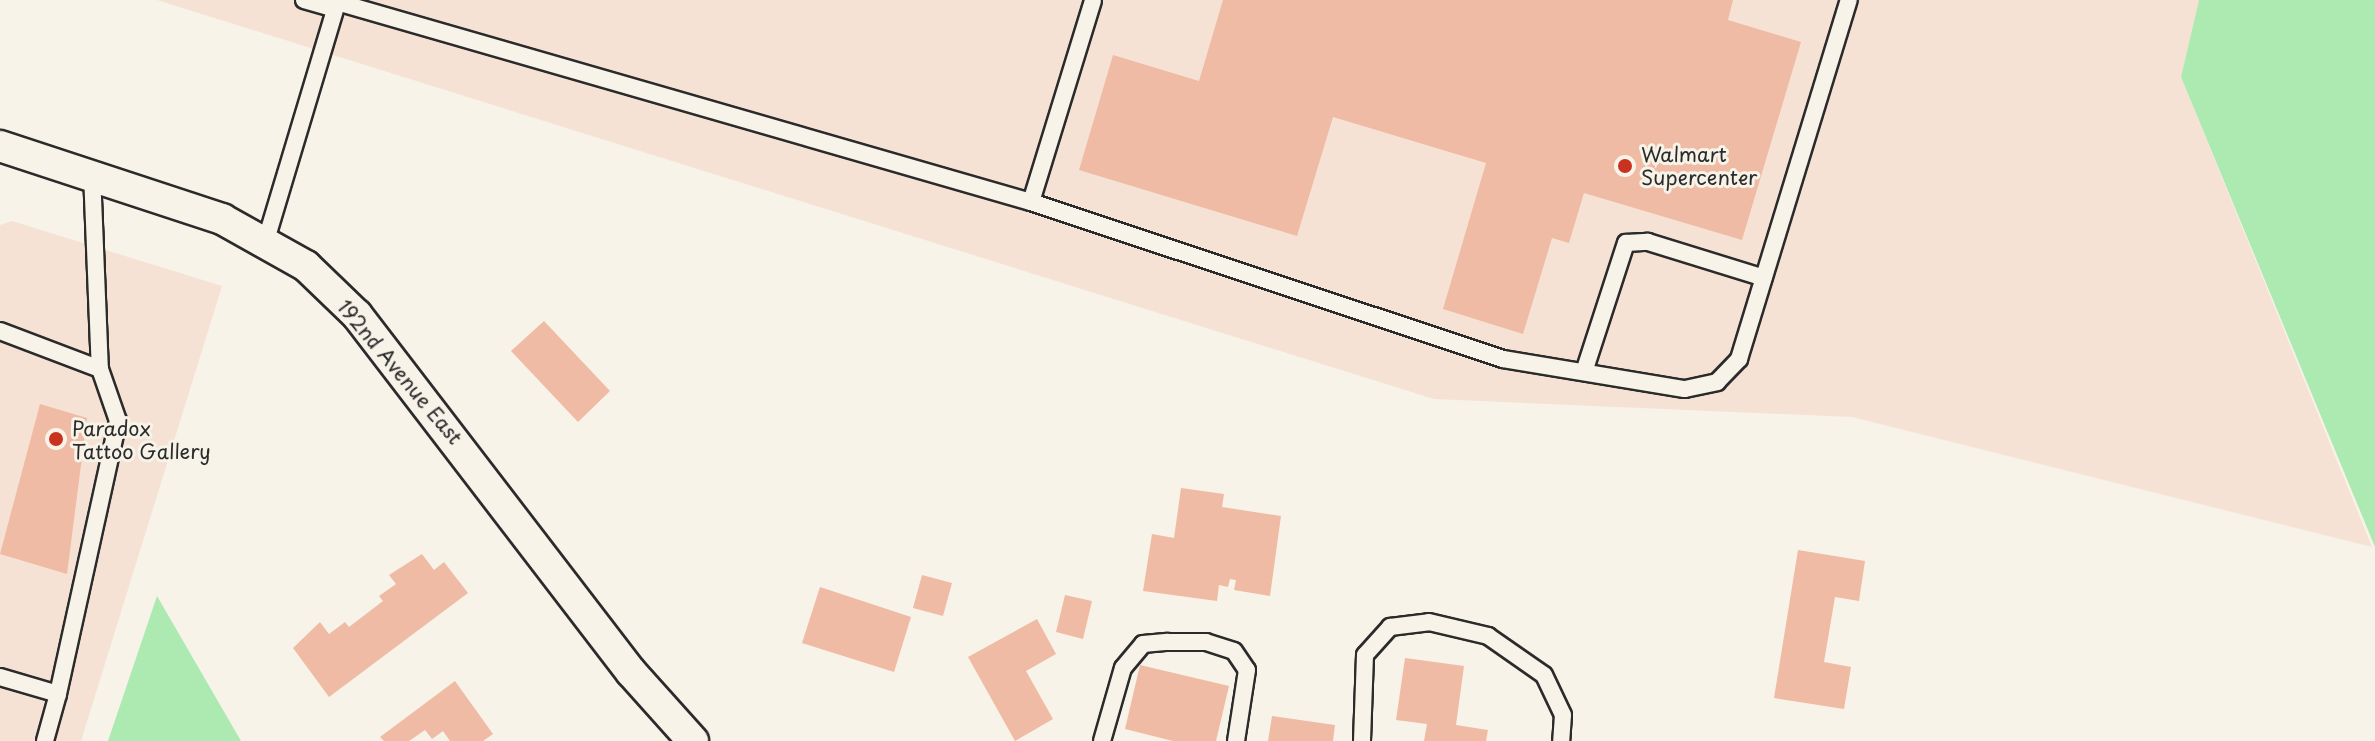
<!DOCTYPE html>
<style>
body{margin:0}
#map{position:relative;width:2375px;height:741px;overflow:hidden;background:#f7f3e8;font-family:"Playpen Sans",sans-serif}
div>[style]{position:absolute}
.built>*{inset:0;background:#f5e2d4}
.green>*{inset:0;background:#aceab1}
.building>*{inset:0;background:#f0bba4}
.roads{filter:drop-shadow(2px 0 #2b2b2b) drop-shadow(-2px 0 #2b2b2b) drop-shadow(0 2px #2b2b2b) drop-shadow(0 -2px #2b2b2b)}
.lane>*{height:16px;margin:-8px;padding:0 8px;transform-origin:8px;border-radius:8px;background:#f7f3e8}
.street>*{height:30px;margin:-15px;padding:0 15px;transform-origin:15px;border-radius:15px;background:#f7f3e8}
.dots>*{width:22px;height:22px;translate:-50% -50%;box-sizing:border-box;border:4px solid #f7f3e8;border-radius:50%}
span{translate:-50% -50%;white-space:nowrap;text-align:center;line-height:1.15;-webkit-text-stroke:6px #f7f3e8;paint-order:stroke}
.poi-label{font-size:20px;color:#2b2b2b}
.left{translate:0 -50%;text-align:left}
.street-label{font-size:20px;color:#2b2b2b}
</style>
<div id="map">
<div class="built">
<div style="clip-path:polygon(157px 0,2199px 0,2181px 77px,2372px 547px,1852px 417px,1434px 399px)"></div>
<div style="clip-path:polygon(12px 221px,222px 286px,81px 741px,0 741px,0 225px)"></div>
</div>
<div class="green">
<div style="clip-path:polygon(2199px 0,2375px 0,2375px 547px,2181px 77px)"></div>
<div style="clip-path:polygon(157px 596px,241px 741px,108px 741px)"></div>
</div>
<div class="building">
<div style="clip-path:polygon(1223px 0,1733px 0,1728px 20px,1801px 42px,1742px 240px,1584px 193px,1569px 243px,1552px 238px,1523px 334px,1443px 309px,1486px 163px,1333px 117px,1297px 236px,1079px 170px,1113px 55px,1199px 81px)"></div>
<div style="clip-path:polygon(544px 321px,610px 391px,578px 422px,511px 351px)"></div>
<div style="clip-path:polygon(40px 404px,87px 418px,67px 574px,0 554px)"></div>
<div style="clip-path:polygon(1181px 488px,1224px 494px,1222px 507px,1281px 516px,1270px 596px,1234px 590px,1236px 580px,1230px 579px,1228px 587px,1219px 585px,1217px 601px,1143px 591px,1152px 534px,1174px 538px)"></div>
<div style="clip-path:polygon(1798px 550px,1865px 561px,1859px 601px,1835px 597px,1824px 662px,1851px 667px,1844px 709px,1774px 698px)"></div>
<div style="clip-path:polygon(422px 554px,434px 570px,444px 562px,468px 593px,329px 697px,293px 648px,320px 622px,329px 634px,345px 622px,349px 627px,383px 601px,379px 596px,396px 584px,389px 575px)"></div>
<div style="clip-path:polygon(922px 575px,952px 583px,943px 616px,913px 608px)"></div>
<div style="clip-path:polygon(820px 587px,911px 617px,894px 672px,802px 643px)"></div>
<div style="clip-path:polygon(1065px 595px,1092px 601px,1083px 639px,1056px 632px)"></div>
<div style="clip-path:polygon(1037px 619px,1056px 654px,1026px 671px,1053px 719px,1015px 741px,968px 657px)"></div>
<div style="clip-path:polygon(1405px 658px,1464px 666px,1456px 725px,1488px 730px,1486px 741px,1424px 741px,1427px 724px,1396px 720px)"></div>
<div style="clip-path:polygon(1140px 665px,1229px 686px,1216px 741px,1173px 741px,1125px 729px)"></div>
<div style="clip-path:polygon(455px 681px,493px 734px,483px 741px,450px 741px,443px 731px,432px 739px,425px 730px,409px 741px,384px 741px,380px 737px)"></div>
<div style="clip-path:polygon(1272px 716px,1335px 725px,1333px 741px,1268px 741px)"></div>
</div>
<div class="roads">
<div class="lane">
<div style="left:304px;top:0;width:32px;rotate:16deg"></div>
<div style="left:337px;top:2px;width:722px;rotate:16.08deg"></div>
<div style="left:1031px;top:202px;width:211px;rotate:-72.9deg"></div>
<div style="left:92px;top:173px;width:196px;rotate:87.7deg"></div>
<div style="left:1031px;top:202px;width:497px;rotate:18.4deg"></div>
<div style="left:1503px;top:359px;width:184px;rotate:9.4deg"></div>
<div style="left:1685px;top:389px;width:33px;rotate:-12deg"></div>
<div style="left:1717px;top:382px;width:32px;rotate:-46deg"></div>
<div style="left:1739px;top:359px;width:375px;rotate:-73deg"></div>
<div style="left:266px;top:240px;width:251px;rotate:-73.3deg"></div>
<div style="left:0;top:331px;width:107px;rotate:20.8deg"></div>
<div style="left:100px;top:369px;width:55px;rotate:70.9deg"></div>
<div style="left:118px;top:421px;width:280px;rotate:102.4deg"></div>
<div style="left:1584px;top:372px;width:136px;rotate:-72deg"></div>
<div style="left:1626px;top:243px;width:22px;rotate:-3deg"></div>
<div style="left:1648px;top:242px;width:121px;rotate:17.2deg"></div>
<div style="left:0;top:677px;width:60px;rotate:16.3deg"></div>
<div style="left:58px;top:694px;width:49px;rotate:105.5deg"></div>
<div style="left:1102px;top:741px;width:76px;rotate:-74deg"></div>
<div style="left:1123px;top:668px;width:31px;rotate:-50deg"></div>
<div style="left:1143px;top:644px;width:25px;rotate:-5deg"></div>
<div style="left:1168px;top:642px;width:38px"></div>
<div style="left:1206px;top:642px;width:29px;rotate:18deg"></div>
<div style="left:1234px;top:651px;width:23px;rotate:56deg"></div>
<div style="left:1247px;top:670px;width:72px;rotate:98.8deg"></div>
<div style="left:1362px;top:741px;width:86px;rotate:-88deg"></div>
<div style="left:1365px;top:655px;width:38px;rotate:-48deg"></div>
<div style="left:1390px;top:627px;width:39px;rotate:-7deg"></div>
<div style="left:1429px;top:622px;width:61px;rotate:13.3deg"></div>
<div style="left:1488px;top:636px;width:68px;rotate:34.9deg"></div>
<div style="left:1544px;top:675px;width:44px;rotate:64.6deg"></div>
<div style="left:1563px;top:715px;width:26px;rotate:94deg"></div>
</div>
<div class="street">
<div style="left:0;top:146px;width:234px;rotate:18.2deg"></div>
<div style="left:222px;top:219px;width:96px;rotate:29.2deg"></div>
<div style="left:306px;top:266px;width:71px;rotate:43.9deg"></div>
<div style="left:357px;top:315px;width:450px;rotate:52.5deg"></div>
<div style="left:631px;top:672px;width:93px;rotate:48.1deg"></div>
</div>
</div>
<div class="dots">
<div style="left:1625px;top:166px;background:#c8321e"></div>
<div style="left:56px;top:439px;background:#c8321e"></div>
</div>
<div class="poi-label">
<span class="left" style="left:1641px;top:166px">Walmart<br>Supercenter</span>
<span class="left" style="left:72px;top:440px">Paradox<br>Tattoo Gallery</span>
</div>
<div class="street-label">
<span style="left:400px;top:372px;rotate:50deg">192nd Avenue East</span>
</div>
</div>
